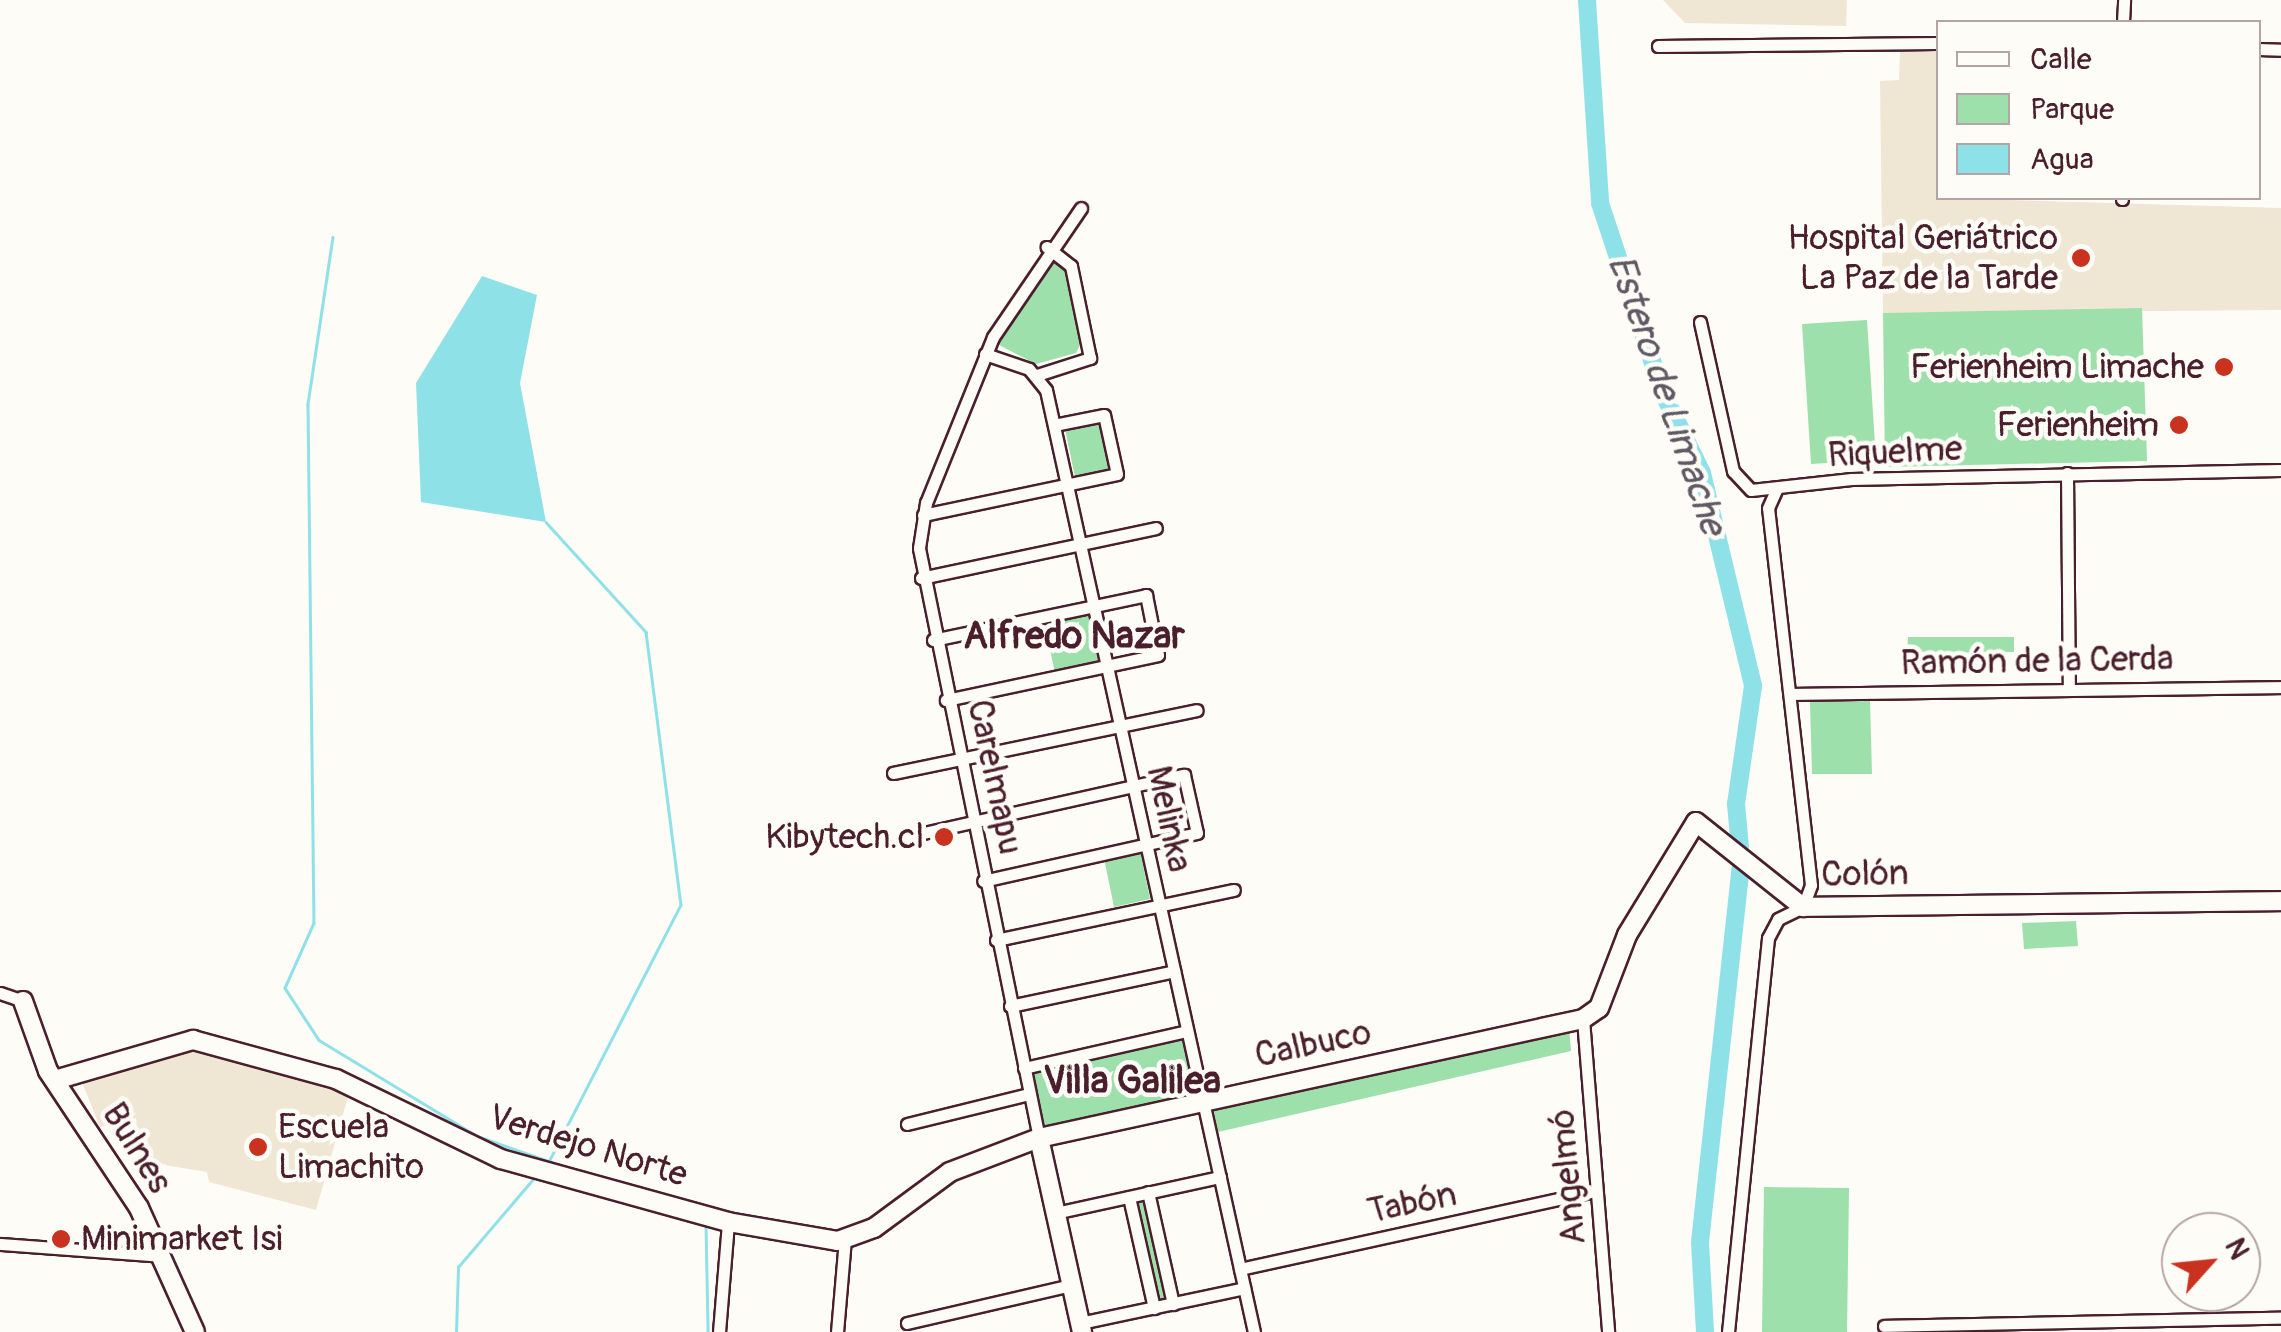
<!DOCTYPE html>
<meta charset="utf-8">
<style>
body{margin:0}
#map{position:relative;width:2281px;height:1332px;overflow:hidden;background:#fdfcf7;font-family:Pangolin,sans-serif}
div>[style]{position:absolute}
.built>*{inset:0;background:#efe6d4}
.green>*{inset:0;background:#9de0ab}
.water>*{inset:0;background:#8fe1e8}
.stream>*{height:2.5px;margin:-1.25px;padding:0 1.25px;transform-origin:1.25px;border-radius:1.25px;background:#8fe1e8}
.river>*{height:18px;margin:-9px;padding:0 9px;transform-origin:9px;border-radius:9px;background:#8fe1e8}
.roads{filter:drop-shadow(2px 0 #4a1f2b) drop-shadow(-2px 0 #4a1f2b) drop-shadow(0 2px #4a1f2b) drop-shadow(0 -2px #4a1f2b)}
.street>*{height:11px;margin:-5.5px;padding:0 5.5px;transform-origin:5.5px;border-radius:5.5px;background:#fdfcf7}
.secondary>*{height:18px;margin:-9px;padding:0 9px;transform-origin:9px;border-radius:9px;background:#fdfcf7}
.dots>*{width:28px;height:28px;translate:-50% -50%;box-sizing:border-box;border:5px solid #fdfcf7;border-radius:50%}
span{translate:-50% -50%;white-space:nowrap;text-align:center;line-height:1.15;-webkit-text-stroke:9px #fdfcf7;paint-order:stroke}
.poi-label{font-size:35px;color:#4a1f2b}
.right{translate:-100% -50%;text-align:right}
.left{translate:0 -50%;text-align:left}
.street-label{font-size:35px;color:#4a1f2b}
.water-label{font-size:38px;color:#5f5964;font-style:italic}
.neighbourhood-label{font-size:38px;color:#4a1f2b;font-weight:700}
.legend{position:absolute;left:1936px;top:20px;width:325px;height:180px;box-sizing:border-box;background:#fdfcf7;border:2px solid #b5a4a5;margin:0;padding:12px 18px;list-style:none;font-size:30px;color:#4a1f2b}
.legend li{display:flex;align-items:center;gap:20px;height:50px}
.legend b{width:50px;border:2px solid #b5a4a5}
.north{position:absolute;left:2161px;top:1212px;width:100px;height:100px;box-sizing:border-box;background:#fdfcf7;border:2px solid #b5a4a5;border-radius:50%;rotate:63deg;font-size:28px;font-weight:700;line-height:40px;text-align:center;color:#4a1f2b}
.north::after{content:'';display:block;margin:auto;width:35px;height:45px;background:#c8321e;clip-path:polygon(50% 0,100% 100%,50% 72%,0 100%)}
</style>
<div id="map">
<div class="built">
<div style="clip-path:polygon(1663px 0,1847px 0,1846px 26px,1685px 23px)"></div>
<div style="clip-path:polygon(1900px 51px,1938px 52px,1938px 198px,2281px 208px,2281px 310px,1883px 313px,1880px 81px,1899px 80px)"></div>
<div style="clip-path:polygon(181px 1047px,349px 1093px,316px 1210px,209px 1182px,207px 1172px,140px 1161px,136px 1118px,100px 1127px,82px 1082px)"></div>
</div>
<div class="green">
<div style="clip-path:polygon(1049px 252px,1067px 266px,1082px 341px,1076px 353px,1036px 364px,995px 343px)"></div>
<div style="clip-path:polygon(2142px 308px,2147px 461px,1885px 467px,1883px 313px)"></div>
<div style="clip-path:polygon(1867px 320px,1876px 460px,1811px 464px,1802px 324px)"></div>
<div style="clip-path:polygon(1100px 422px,1110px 470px,1075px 477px,1065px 429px)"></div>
<div style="clip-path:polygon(1088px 612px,1099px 664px,1055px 673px,1044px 621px)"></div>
<div style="clip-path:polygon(1908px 637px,2014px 637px,2014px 652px,1907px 653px)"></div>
<div style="clip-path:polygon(1870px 701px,1872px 774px,1812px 774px,1810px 702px)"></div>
<div style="clip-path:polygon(1140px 850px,1150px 899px,1114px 907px,1104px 858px)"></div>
<div style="clip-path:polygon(2076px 921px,2078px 946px,2024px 949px,2022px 923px)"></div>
<div style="clip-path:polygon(1569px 1029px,1571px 1051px,1218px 1132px,1213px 1107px)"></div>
<div style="clip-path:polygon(1181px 1035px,1195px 1094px,1045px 1130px,1031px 1069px)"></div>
<div style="clip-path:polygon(1764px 1187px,1849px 1188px,1847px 1332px,1762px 1332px)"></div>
<div style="clip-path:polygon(1146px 1197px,1169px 1300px,1155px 1303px,1133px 1200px)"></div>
</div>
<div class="water">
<div style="clip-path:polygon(482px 276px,537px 295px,520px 383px,546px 522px,421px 502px,416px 383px)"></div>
</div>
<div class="stream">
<div style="left:333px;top:237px;width:170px;rotate:98.5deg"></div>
<div style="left:308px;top:405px;width:518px;rotate:89.34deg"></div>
<div style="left:314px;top:923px;width:71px;rotate:114deg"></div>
<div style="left:285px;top:988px;width:62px;rotate:56.8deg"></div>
<div style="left:319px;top:1040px;width:185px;rotate:31.3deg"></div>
<div style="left:477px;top:1136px;width:115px;rotate:19.2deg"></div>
<div style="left:546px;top:522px;width:149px;rotate:47.7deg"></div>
<div style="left:646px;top:632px;width:275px;rotate:82.7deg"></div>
<div style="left:681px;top:905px;width:287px;rotate:117.2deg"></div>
<div style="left:706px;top:1224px;width:108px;rotate:88.9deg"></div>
<div style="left:456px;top:1332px;width:65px;rotate:-88.2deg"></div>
<div style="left:458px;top:1267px;width:118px;rotate:-49.5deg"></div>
</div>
<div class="river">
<div style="left:1587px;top:0;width:203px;rotate:86.3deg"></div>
<div style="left:1600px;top:203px;width:198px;rotate:71.7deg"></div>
<div style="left:1662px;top:391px;width:91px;rotate:64deg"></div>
<div style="left:1702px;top:473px;width:219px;rotate:76.5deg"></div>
<div style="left:1753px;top:686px;width:119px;rotate:98.2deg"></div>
<div style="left:1736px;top:804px;width:44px;rotate:84.8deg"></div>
<div style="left:1705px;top:1332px;width:90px;rotate:-93.2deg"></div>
<div style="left:1700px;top:1242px;width:380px;rotate:-83.8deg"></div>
</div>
<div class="roads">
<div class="street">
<div style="left:2123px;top:22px;width:22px;rotate:-87deg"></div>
<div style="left:1658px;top:46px;width:280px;rotate:-0.6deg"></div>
<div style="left:2258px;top:49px;width:23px;rotate:2deg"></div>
<div style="left:2122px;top:199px;width:1px;rotate:-90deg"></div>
<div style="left:1700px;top:322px;width:153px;rotate:77.5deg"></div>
<div style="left:1733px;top:471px;width:26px;rotate:47deg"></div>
<div style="left:1751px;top:490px;width:101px;rotate:-6.3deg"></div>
<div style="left:1851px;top:479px;width:430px;rotate:-1.2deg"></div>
<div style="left:985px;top:354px;width:46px;rotate:18.8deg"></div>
<div style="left:1029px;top:369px;width:27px;rotate:51deg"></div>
<div style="left:1046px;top:390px;width:965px;rotate:77.55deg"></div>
<div style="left:1037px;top:375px;width:56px;rotate:-17.8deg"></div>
<div style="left:1090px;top:358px;width:94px;rotate:-101.7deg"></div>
<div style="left:1071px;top:266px;width:31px;rotate:-142deg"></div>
<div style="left:2067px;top:473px;width:212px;rotate:89.5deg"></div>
<div style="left:923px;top:515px;width:198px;rotate:-11.9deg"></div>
<div style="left:1117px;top:474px;width:60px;rotate:-102.4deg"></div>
<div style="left:1104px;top:415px;width:51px;rotate:168.7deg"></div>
<div style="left:921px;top:578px;width:240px;rotate:-12deg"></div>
<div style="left:933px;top:640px;width:218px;rotate:-11.9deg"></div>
<div style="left:1146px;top:595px;width:61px;rotate:78.7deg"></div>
<div style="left:1158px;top:655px;width:217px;rotate:168deg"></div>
<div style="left:1794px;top:694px;width:487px;rotate:-0.8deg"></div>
<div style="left:893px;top:773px;width:310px;rotate:-11.7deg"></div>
<div style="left:910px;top:836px;width:281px;rotate:-12.6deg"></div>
<div style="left:1184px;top:775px;width:59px;rotate:77.4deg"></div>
<div style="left:1197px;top:833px;width:219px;rotate:167.4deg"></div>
<div style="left:996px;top:940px;width:243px;rotate:-11.9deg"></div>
<div style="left:0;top:993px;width:24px;rotate:19deg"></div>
<div style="left:1010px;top:1006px;width:168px;rotate:-12deg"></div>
<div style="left:1583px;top:1019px;width:314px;rotate:85.4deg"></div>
<div style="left:1024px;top:1068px;width:167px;rotate:-12.8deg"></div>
<div style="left:907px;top:1124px;width:126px;rotate:-13.8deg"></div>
<div style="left:1039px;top:1138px;width:602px;rotate:-101.5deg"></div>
<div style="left:919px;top:548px;width:46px;rotate:-81.2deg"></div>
<div style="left:926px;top:503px;width:179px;rotate:-68deg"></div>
<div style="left:993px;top:337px;width:156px;rotate:-55.7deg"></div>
<div style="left:1148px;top:1192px;width:115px;rotate:77.4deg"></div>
<div style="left:1129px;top:1197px;width:114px;rotate:77.3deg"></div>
<div style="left:1055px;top:1213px;width:169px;rotate:-12.3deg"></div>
<div style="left:0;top:1244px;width:162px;rotate:4.2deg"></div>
<div style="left:1240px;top:1269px;width:364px;rotate:-12.4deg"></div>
<div style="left:907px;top:1323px;width:169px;rotate:-13deg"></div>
<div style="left:1080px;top:1323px;width:168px;rotate:-12deg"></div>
<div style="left:1884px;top:1326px;width:397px;rotate:-1.2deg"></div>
<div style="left:719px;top:1332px;width:110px;rotate:-85.3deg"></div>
<div style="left:837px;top:1332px;width:93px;rotate:-85.1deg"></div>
<div style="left:1728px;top:1332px;width:396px;rotate:-84.2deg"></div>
<div style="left:1768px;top:938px;width:21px;rotate:-62deg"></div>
<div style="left:1778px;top:919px;width:28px;rotate:-26deg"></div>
<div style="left:1803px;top:907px;width:23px;rotate:-70deg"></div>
<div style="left:1811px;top:885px;width:379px;rotate:-96.5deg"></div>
<div style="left:1768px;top:508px;width:22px;rotate:-66deg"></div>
</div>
<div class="secondary">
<div style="left:23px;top:1001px;width:74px;rotate:70.3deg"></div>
<div style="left:48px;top:1071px;width:164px;rotate:56.4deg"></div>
<div style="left:139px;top:1208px;width:136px;rotate:65.7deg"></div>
<div style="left:55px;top:1080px;width:144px;rotate:-16.2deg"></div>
<div style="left:193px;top:1040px;width:148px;rotate:15.3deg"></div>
<div style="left:336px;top:1079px;width:183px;rotate:25.9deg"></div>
<div style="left:501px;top:1159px;width:236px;rotate:15.5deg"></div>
<div style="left:728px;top:1222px;width:112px;rotate:9.8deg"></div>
<div style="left:838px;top:1241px;width:38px;rotate:-20deg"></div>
<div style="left:874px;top:1228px;width:94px;rotate:-36.4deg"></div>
<div style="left:950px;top:1172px;width:95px;rotate:-20.9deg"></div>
<div style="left:1039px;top:1138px;width:557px;rotate:-12.34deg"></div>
<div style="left:1583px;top:1019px;width:19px;rotate:-35deg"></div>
<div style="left:1599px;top:1008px;width:78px;rotate:-69deg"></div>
<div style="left:1627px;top:935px;width:132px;rotate:-58.6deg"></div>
<div style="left:1696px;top:822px;width:137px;rotate:38.5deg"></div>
<div style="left:1803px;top:907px;width:478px;rotate:-0.7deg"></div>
<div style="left:1039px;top:1138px;width:199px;rotate:77.5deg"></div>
</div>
</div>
<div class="dots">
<div style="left:2081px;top:258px;background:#c8321e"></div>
<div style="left:2224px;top:367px;background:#c8321e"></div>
<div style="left:2179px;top:425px;background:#c8321e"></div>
<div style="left:944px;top:837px;background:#c8321e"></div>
<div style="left:258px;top:1147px;background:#c8321e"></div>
<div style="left:61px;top:1239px;background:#c8321e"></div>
</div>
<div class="poi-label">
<span class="right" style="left:2058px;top:258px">Hospital Geriátrico<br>La Paz de la Tarde</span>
<span class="right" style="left:2204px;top:367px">Ferienheim Limache</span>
<span class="right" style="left:2159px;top:425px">Ferienheim</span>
<span class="right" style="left:924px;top:837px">Kibytech.cl</span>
<span class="left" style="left:278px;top:1147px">Escuela<br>Limachito</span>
<span class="left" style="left:81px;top:1239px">Minimarket Isi</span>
</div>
<div class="street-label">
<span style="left:1895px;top:452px;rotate:-3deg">Riquelme</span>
<span style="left:2037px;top:661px;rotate:-1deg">Ramón de la Cerda</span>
<span style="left:995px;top:777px;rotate:78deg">Carelmapu</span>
<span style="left:1169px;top:819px;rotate:78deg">Melinka</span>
<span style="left:1865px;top:874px;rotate:-1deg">Colón</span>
<span style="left:1313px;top:1044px;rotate:-12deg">Calbuco</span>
<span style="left:588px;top:1146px;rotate:17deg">Verdejo Norte</span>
<span style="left:137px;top:1148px;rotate:58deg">Bulnes</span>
<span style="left:1568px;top:1177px;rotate:-95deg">Angelmó</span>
<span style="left:1412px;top:1203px;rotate:-12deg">Tabón</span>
</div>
<div class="water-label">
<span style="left:1666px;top:395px;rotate:71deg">Estero de Limache</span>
</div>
<div class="neighbourhood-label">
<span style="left:1074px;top:637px">Alfredo Nazar</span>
<span style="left:1132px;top:1082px">Villa Galilea</span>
</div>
<ul class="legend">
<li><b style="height:12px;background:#fdfcf7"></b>Calle</li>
<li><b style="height:28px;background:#9de0ab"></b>Parque</li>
<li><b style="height:28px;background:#8fe1e8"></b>Agua</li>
</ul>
<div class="north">N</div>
</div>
